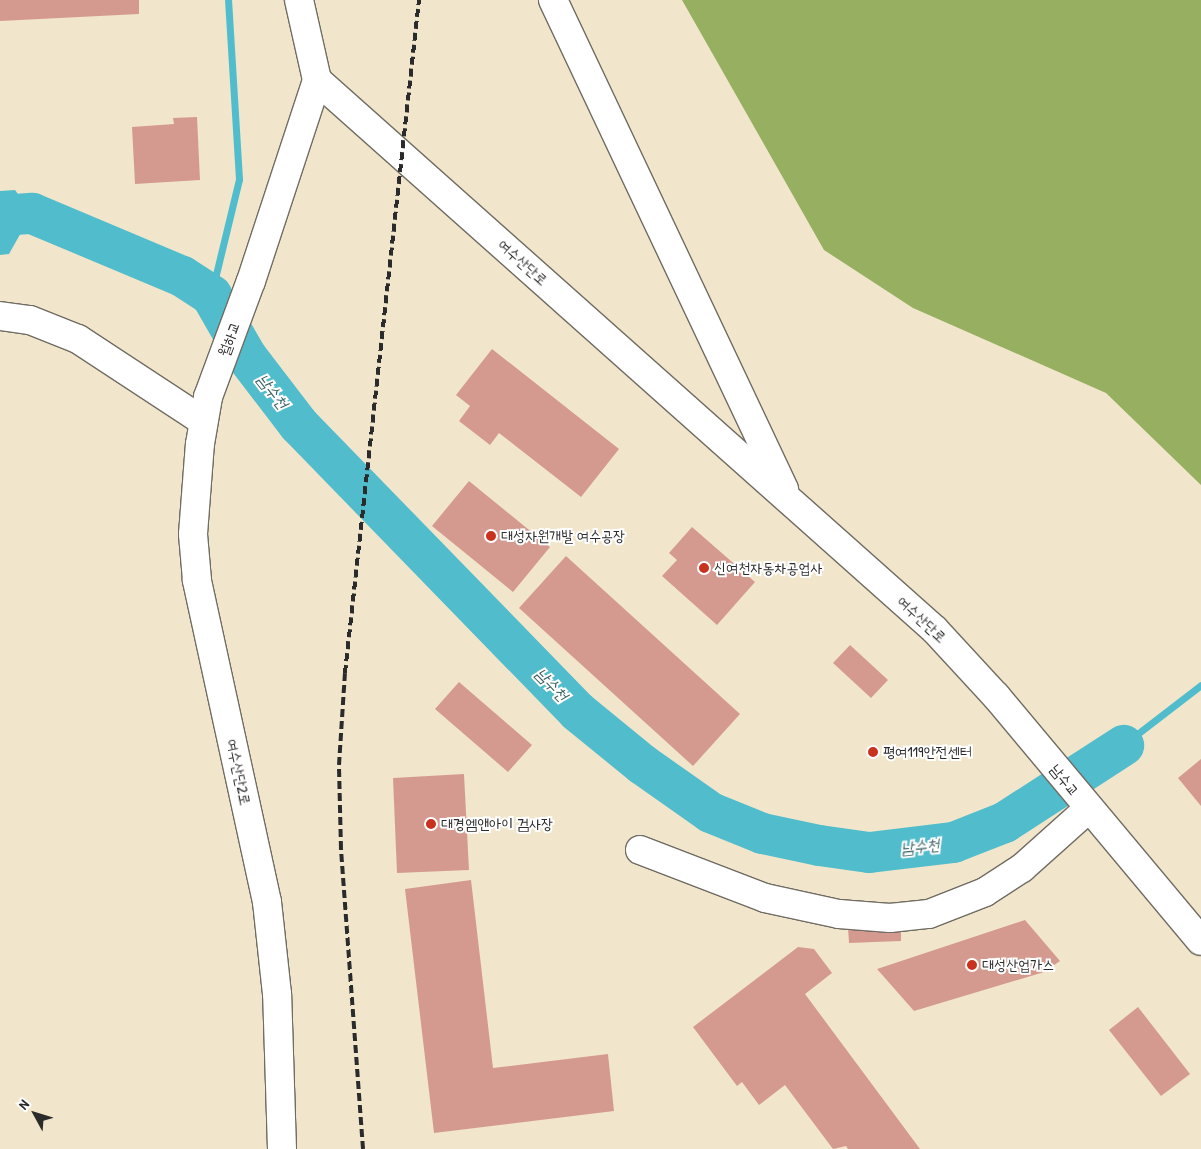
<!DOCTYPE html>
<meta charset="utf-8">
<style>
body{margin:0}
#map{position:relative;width:1201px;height:1149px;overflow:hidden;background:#f1e6cb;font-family:"Patrick Hand","Poor Story",sans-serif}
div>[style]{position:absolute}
.forest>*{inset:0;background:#97af60}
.water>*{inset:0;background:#51bccc}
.stream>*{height:7px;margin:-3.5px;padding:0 3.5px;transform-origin:3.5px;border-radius:3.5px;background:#51bccc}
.river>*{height:41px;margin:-20.5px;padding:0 20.5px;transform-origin:20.5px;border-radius:20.5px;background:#51bccc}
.building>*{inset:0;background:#d59a8f}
.roads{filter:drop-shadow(1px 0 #706c63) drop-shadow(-1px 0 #706c63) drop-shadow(0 1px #706c63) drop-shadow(0 -1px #706c63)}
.minor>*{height:28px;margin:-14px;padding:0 14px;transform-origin:14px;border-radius:14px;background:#fff}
.rail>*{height:4px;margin-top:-2px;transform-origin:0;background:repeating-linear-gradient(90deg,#2b2b2b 0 8px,transparent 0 12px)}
.dots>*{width:14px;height:14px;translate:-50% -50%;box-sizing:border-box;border:2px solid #fff;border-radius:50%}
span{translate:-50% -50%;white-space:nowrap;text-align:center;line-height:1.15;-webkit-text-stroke:4px #fff;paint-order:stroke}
.street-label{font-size:15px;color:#2b2b2b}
.poi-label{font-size:15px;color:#2b2b2b}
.left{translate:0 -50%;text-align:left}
.water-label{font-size:16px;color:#385e63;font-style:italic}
.north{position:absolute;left:10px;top:1089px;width:50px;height:50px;-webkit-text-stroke:4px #fff;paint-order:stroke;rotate:309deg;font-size:14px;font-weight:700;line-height:20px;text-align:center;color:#2b2b2b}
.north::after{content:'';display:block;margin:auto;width:18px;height:22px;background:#2b2b2b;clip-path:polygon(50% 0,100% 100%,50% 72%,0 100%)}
</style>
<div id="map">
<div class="forest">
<div style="clip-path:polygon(682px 0,1201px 0,1201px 485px,1106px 393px,913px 308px,824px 250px)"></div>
</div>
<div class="water">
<div style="clip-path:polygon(15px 190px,32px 213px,9px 254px,0 255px,0 191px)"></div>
</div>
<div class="stream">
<div style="left:211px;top:295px;width:119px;rotate:-76.4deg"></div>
<div style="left:239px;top:179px;width:179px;rotate:-93.5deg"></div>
<div style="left:1123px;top:745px;width:98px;rotate:-37.6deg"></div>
</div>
<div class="river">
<div style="left:0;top:215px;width:32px;rotate:-4deg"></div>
<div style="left:32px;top:213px;width:163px;rotate:22.8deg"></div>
<div style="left:182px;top:276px;width:35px;rotate:33deg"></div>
<div style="left:211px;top:295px;width:70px;rotate:60.2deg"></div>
<div style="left:246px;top:356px;width:86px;rotate:52.6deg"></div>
<div style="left:298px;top:424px;width:400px;rotate:45.8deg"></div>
<div style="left:577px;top:711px;width:84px;rotate:39.2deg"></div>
<div style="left:642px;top:764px;width:83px;rotate:35.2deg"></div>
<div style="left:710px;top:812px;width:56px;rotate:22deg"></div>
<div style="left:762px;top:833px;width:58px;rotate:11.9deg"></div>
<div style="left:819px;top:845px;width:50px;rotate:8deg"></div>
<div style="left:869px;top:852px;width:85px;rotate:-6.8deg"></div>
<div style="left:953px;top:842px;width:55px;rotate:-21.4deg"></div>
<div style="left:1004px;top:822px;width:142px;rotate:-32.9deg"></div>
</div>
<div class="building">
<div style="clip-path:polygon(0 0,139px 0,139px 14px,0 21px)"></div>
<div style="clip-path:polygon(197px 117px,200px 180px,135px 184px,132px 127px,174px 124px,173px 118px)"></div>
<div style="clip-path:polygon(492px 349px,619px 449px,581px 497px,499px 433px,490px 445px,459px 421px,470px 406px,456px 395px)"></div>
<div style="clip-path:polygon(469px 481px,550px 547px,513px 592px,432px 526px)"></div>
<div style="clip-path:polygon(692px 527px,755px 582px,717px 625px,662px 576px,677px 560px,669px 553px)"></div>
<div style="clip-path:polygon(566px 556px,740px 714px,693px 766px,519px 608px)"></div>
<div style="clip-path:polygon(850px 645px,888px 680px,871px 698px,833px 663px)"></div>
<div style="clip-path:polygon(459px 682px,532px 745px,508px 772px,435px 709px)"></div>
<div style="clip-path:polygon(1201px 759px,1201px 806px,1178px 778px)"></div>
<div style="clip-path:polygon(464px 774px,469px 870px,397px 873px,393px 778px)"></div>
<div style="clip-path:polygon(471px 880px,493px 1068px,608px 1054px,614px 1111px,434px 1133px,405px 889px)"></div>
<div style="clip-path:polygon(1025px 920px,1060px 961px,1044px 972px,914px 1011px,877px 969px)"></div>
<div style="clip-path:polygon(901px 926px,901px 941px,849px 943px,848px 928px)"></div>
<div style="clip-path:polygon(798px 947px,814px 949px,832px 973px,805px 994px,920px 1149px,848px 1149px,846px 1146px,833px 1149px,785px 1085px,759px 1105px,742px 1082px,737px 1086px,693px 1027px)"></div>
<div style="clip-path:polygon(1138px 1007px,1190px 1074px,1161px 1096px,1109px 1030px)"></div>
</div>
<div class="roads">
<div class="minor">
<div style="left:299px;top:0;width:82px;rotate:77.3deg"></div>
<div style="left:317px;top:80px;width:827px;rotate:41.67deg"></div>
<div style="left:935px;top:630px;width:90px;rotate:47.3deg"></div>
<div style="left:996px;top:696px;width:319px;rotate:50.1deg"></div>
<div style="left:553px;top:0;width:541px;rotate:64.71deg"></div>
<div style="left:0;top:316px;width:30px;rotate:8deg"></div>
<div style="left:30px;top:320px;width:52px;rotate:21.6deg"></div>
<div style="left:78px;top:339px;width:149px;rotate:33.3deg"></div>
<div style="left:640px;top:850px;width:134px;rotate:21deg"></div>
<div style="left:765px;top:898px;width:76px;rotate:12.2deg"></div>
<div style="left:839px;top:914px;width:51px;rotate:4.5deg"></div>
<div style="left:890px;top:918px;width:39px;rotate:-6deg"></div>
<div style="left:929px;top:914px;width:60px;rotate:-21.4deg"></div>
<div style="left:985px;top:892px;width:44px;rotate:-33deg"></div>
<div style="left:1022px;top:868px;width:89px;rotate:-41.8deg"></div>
<div style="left:282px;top:1149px;width:155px;rotate:-91.8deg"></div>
<div style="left:277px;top:994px;width:93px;rotate:-96.2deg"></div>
<div style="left:267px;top:902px;width:330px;rotate:-102.3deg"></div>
<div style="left:197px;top:580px;width:46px;rotate:-95deg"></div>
<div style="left:193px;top:534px;width:90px;rotate:-85.6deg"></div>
<div style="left:200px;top:444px;width:48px;rotate:-80.3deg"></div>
<div style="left:208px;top:397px;width:124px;rotate:-69.7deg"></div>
<div style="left:251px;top:281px;width:212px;rotate:-71.8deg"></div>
</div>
</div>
<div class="rail">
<div style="left:363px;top:1149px;width:301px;rotate:-94.2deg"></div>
<div style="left:341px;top:849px;width:84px;rotate:-91.4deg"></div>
<div style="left:339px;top:765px;width:92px;rotate:-86.3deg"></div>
<div style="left:345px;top:673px;width:677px;rotate:-83.73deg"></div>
</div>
<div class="dots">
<div style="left:491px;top:536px;background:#c8321e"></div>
<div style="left:704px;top:568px;background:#c8321e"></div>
<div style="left:873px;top:752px;background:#c8321e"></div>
<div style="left:431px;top:824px;background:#c8321e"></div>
<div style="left:972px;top:965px;background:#c8321e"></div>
</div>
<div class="street-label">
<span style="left:523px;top:262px;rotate:42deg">여수산단로</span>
<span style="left:229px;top:339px;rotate:-70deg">월하교</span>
<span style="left:922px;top:619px;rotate:43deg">여수산단로</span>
<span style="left:239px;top:772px;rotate:78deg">여수산단2로</span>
<span style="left:1065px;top:780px;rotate:51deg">남수교</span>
</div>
<div class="poi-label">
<span class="left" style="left:501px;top:536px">대성자원개발 여수공장</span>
<span class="left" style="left:714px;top:568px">신여천자동차공업사</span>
<span class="left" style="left:883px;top:752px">평여119안전센터</span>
<span class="left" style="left:441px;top:824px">대경엠앤아이 검사장</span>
<span class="left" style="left:982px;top:965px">대성산업가스</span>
</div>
<div class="water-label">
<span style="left:273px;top:391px;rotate:52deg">남수천</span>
<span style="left:552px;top:684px;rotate:46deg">남수천</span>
<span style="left:920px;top:846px;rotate:-6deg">남수천</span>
</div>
<div class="north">N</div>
</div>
